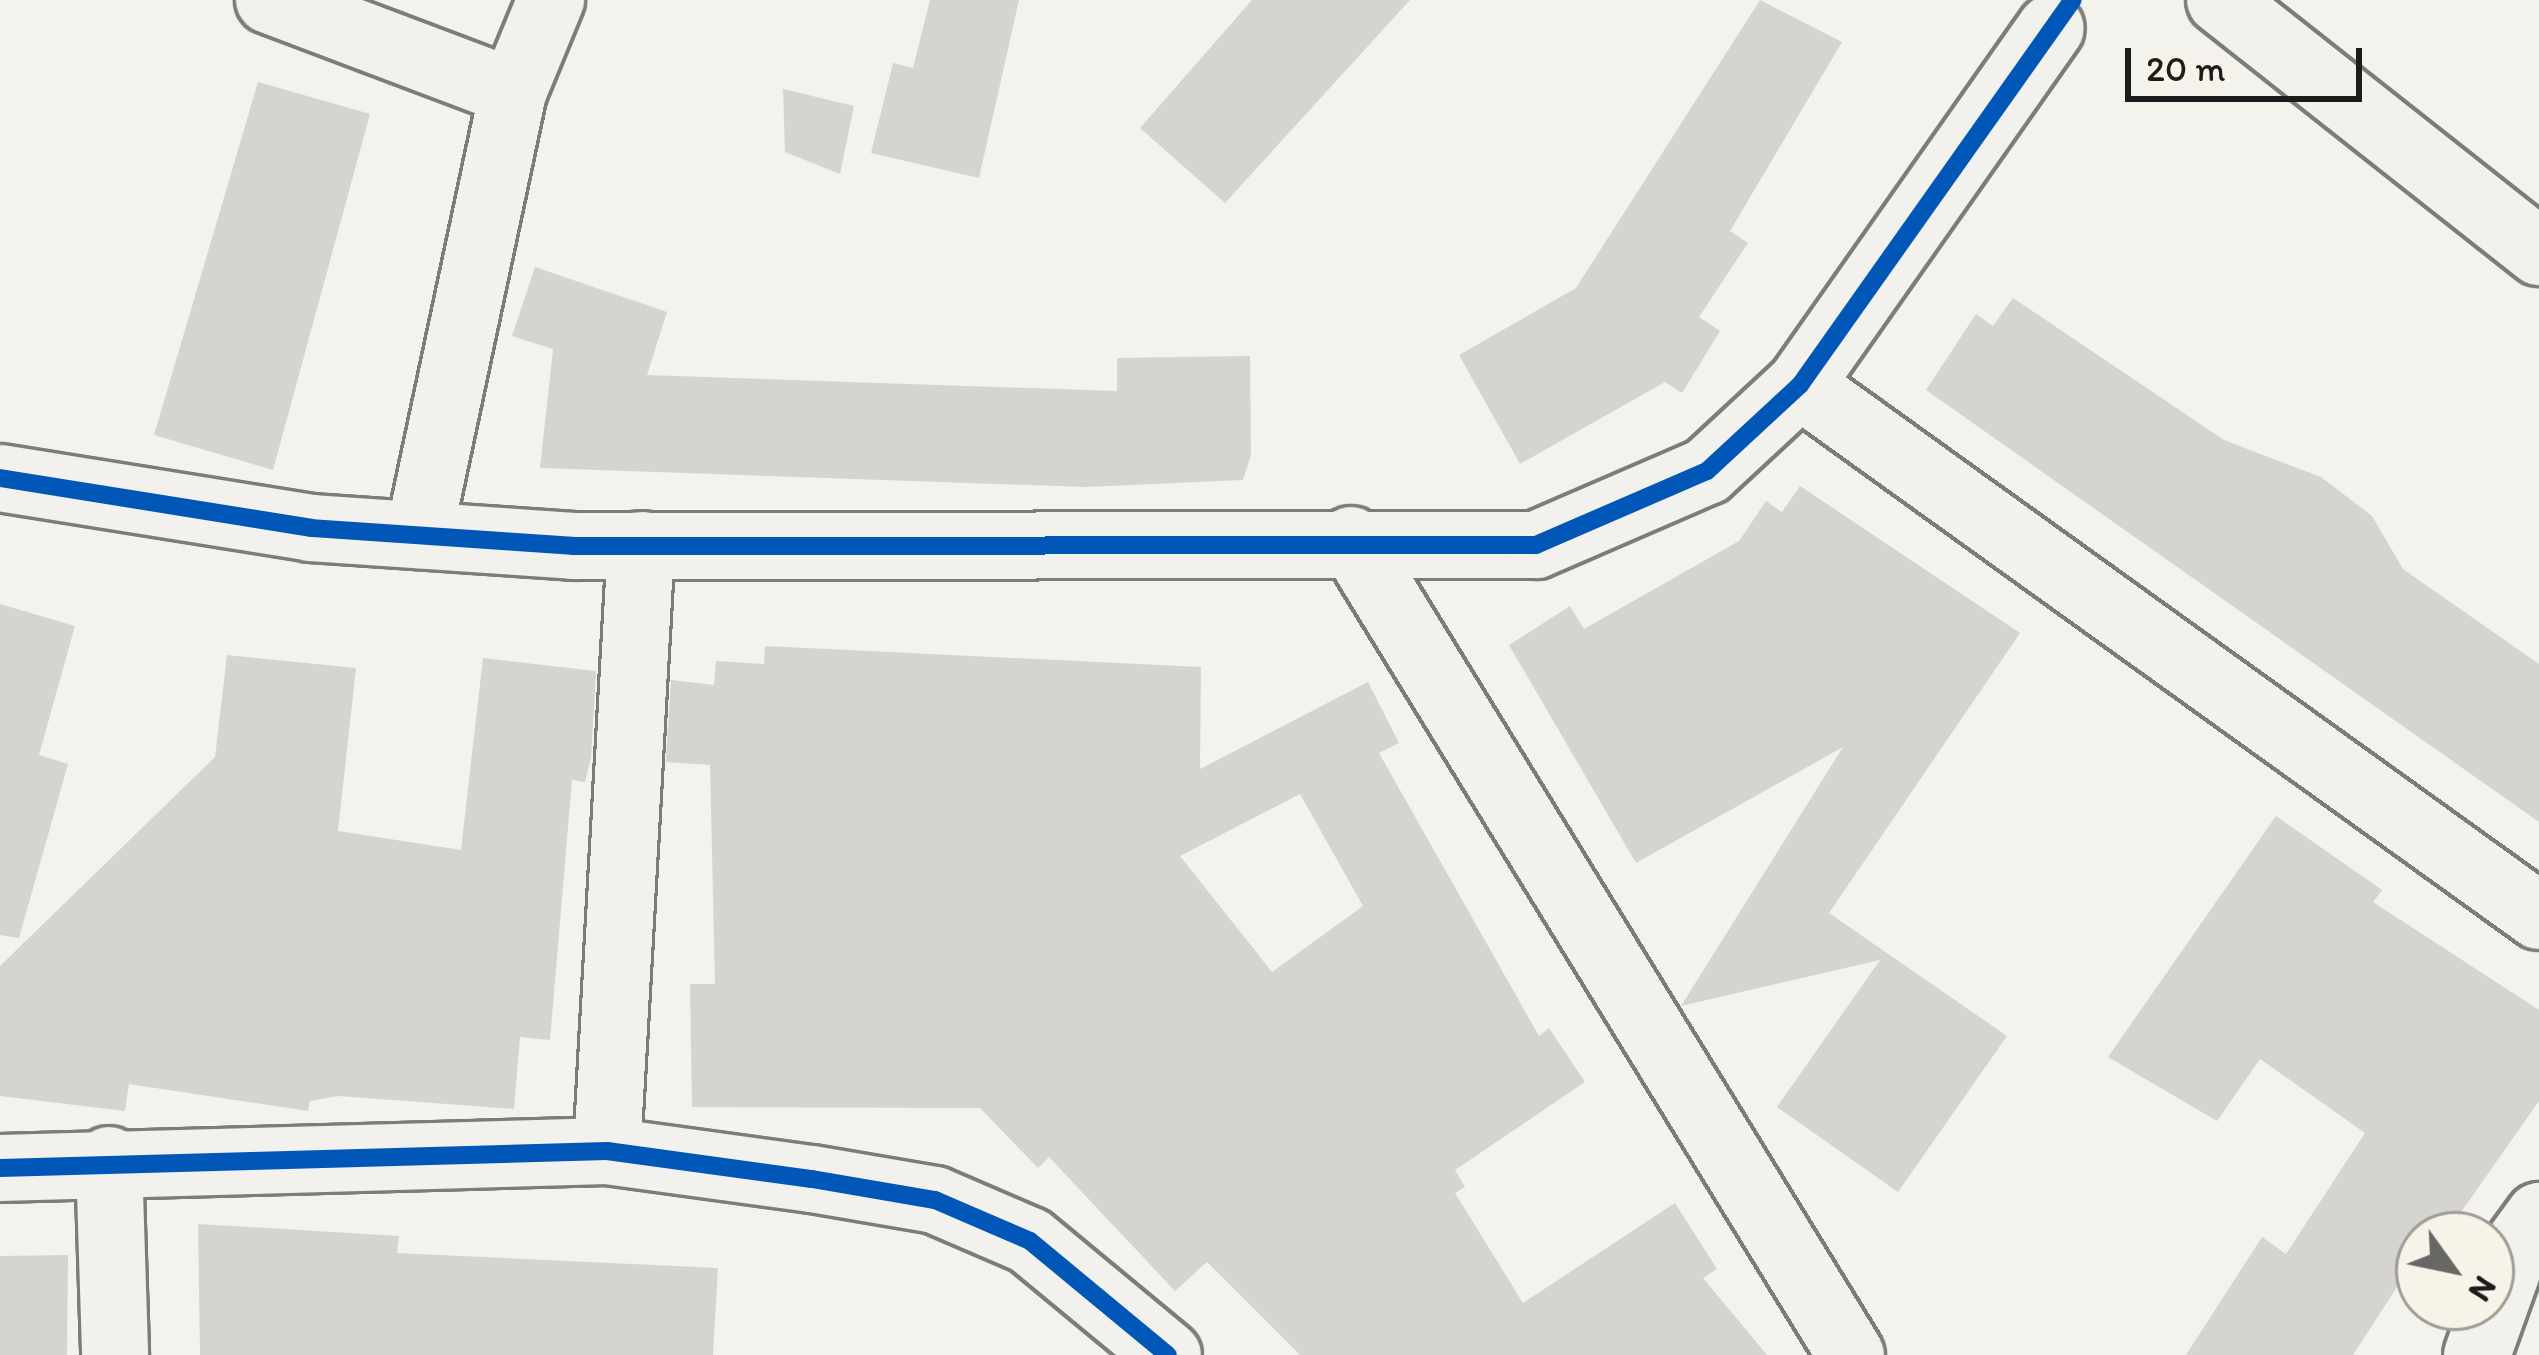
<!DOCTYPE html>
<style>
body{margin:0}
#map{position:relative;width:2539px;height:1355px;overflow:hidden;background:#f4f2ec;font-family:Itim,sans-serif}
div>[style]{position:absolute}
.building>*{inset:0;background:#d5d4d0}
.roads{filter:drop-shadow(3px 0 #7d7c7a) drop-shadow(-3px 0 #7d7c7a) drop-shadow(0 3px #7d7c7a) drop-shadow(0 -3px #7d7c7a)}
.minor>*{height:66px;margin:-33px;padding:0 33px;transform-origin:33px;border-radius:33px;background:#f2f1ed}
.tertiary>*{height:66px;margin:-33px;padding:0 33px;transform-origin:33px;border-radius:33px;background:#f2f1ed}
.motorway>*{height:66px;margin:-33px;padding:0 33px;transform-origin:33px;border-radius:33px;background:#f2f1ed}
.cycleway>*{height:18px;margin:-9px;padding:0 9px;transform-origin:9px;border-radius:9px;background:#0057b8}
span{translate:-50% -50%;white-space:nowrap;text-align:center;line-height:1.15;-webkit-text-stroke:9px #f7f3e8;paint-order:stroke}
.north{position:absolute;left:2395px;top:1211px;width:120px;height:120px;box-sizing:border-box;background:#f7f3e8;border:3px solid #9f9d96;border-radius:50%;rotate:123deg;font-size:33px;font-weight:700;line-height:48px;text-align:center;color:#1c1c1c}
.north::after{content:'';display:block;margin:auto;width:42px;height:54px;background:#686765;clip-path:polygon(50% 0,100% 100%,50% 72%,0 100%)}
.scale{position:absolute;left:2125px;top:48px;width:237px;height:54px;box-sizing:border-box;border:6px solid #1c1c1c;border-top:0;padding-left:15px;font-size:36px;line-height:42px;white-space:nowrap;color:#1c1c1c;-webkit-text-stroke:9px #f7f3e8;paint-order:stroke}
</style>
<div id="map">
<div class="building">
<div style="clip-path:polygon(930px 0,1019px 0,979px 178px,871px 153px,893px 63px,913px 68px)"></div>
<div style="clip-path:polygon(1252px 0,1410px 0,1225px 203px,1140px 128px)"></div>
<div style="clip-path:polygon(1760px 0,1842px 42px,1730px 231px,1748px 243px,1699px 317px,1720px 331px,1682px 393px,1665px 382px,1520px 464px,1459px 355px,1576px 288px)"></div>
<div style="clip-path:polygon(258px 82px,370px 114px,273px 470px,154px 435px)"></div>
<div style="clip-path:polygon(783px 89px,854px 106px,840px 174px,785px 152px)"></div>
<div style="clip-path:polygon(535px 267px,667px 312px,647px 375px,1117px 391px,1117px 358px,1250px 356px,1251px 455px,1243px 480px,1086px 487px,540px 468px,553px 349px,512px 336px)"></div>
<div style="clip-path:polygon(2013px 298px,2224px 440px,2321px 477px,2372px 516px,2403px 569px,2539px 664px,2539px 822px,1926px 390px,1976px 314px,1993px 326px)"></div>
<div style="clip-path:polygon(1800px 486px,2020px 633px,1829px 913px,2007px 1036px,1898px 1192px,1777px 1107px,1880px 960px,1681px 1006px,1843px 747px,1636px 863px,1509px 645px,1570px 606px,1584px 629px,1739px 541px,1766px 501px,1782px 512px)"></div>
<div style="clip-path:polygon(0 604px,75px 626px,39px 755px,68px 764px,19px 938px,0 935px)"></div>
<div style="clip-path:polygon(evenodd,765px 646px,1201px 667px,1200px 769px,1368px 682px,1399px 743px,1379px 753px,1539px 1036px,1549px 1028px,1585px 1082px,1455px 1170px,1465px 1187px,1455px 1193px,1523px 1303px,1675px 1203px,1717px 1269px,1703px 1278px,1767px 1355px,1300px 1355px,1207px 1262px,1175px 1291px,1049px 1157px,1038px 1168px,980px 1108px,692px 1107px,690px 984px,715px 984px,710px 765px,666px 762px,671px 680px,714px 685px,716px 661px,764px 664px,765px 646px,1300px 794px,1363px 906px,1272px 972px,1180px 856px,1300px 794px)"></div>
<div style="clip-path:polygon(227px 655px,356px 668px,338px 831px,461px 850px,483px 658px,596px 671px,591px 758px,585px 782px,572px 780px,550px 1040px,520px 1037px,514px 1109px,338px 1096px,310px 1101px,308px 1111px,129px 1084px,125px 1111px,0 1096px,0 966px,215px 757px)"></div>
<div style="clip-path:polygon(2276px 816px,2382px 890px,2373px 902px,2539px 1010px,2539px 1101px,2445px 1235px,2419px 1235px,2419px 1253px,2353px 1355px,2186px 1355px,2262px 1237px,2286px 1254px,2365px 1133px,2260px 1059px,2217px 1121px,2108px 1057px)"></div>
<div style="clip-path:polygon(198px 1224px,399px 1236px,397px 1253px,718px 1268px,713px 1355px,200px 1355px)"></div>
<div style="clip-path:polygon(68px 1255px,67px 1355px,0 1355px,0 1256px)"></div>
</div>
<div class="roads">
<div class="minor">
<div style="left:269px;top:0;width:261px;rotate:20.7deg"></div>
<div style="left:513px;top:92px;width:453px;rotate:102deg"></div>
<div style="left:513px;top:92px;width:100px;rotate:-67.6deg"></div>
<div style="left:1800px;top:385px;width:910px;rotate:35.7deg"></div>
<div style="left:1351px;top:540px;width:956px;rotate:58.47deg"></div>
<div style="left:607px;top:1151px;width:607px;rotate:-86.79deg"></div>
<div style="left:109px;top:1160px;width:195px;rotate:88.2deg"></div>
<div style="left:0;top:1168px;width:607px;rotate:-1.6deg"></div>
<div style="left:607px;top:1151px;width:207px;rotate:7.8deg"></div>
<div style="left:812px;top:1179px;width:125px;rotate:9.7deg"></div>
<div style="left:935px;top:1200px;width:103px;rotate:23.3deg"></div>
<div style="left:1030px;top:1241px;width:179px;rotate:39.6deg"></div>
<div style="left:2477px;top:1355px;width:113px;rotate:-70.3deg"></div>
<div style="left:2515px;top:1249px;width:41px;rotate:-54deg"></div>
</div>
<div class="tertiary">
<div style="left:0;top:478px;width:315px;rotate:9.1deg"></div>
<div style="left:311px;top:528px;width:263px;rotate:3.9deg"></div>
<div style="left:573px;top:546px;width:963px;rotate:-0.06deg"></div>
<div style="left:1536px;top:545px;width:186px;rotate:-23.4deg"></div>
<div style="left:1707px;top:471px;width:127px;rotate:-42.8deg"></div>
<div style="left:1800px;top:385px;width:436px;rotate:-54.9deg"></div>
</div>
<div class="motorway">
<div style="left:2220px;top:0;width:407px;rotate:38.3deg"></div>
</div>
</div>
<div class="cycleway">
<div style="left:0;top:478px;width:315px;rotate:9.1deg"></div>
<div style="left:311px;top:528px;width:263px;rotate:3.9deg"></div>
<div style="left:573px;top:546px;width:963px;rotate:-0.06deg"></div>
<div style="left:1536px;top:545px;width:186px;rotate:-23.4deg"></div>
<div style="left:1707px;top:471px;width:127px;rotate:-42.8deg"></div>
<div style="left:1800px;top:385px;width:472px;rotate:-54.7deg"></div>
<div style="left:0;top:1168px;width:607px;rotate:-1.6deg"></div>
<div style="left:607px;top:1151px;width:207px;rotate:7.8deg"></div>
<div style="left:812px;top:1179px;width:125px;rotate:9.7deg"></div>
<div style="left:935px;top:1200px;width:103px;rotate:23.3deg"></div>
<div style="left:1030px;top:1241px;width:179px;rotate:39.6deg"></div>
</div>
<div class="north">N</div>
<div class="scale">20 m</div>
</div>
